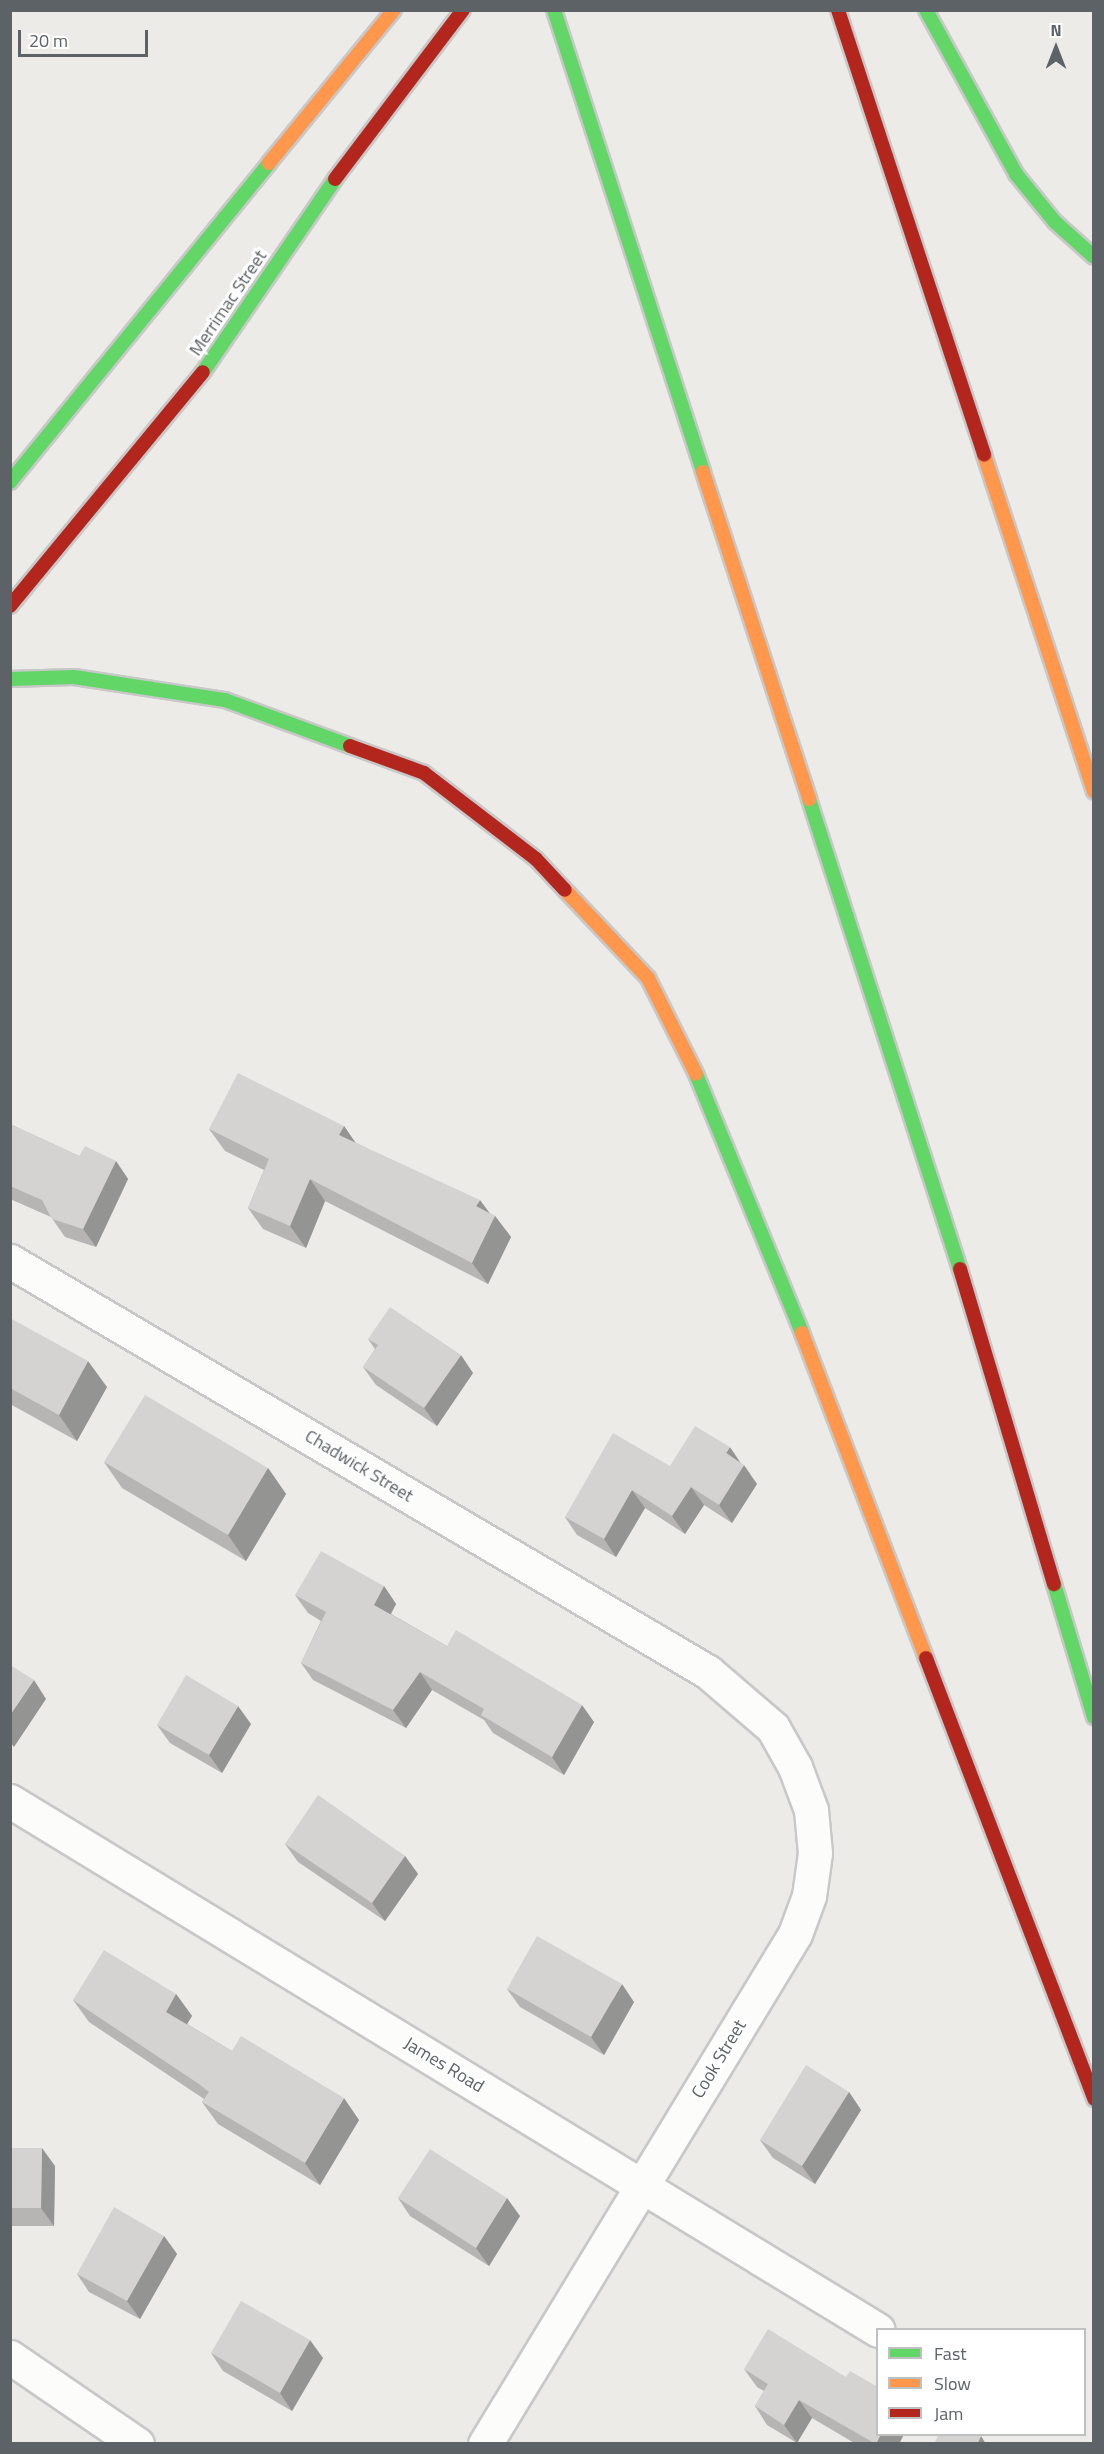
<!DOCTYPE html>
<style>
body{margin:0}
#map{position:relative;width:1104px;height:2454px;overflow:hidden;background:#ecebe7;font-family:"Titillium Web",sans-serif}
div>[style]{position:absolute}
.roads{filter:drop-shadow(2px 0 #c8c8c8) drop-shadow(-2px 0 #c8c8c8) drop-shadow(0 2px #c8c8c8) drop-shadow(0 -2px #c8c8c8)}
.street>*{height:33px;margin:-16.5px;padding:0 16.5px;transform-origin:16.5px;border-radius:16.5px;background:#fcfcfb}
.fast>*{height:14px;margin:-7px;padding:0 7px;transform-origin:7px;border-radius:7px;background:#63d668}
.slow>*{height:14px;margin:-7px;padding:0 7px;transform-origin:7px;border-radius:7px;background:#ff974d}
.jam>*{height:14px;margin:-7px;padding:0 7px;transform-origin:7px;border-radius:7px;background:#b3261e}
.wall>*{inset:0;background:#b6b5b4}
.shaded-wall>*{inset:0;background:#949492}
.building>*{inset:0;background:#d4d3d1}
span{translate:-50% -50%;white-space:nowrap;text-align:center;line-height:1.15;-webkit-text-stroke:6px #fff;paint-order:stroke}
.street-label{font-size:18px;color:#5c6266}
.frame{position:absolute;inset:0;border:12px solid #5c6266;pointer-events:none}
.legend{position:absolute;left:876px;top:2328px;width:210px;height:108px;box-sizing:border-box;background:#fff;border:2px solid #bec0c2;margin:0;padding:8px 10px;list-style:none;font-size:18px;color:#5c6266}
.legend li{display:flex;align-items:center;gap:12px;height:30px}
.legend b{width:30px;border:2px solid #bec0c2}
.north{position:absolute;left:1026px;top:18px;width:60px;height:60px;-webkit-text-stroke:4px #fff;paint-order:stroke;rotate:0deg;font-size:16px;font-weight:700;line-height:24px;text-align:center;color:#5c6266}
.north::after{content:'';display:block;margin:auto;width:21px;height:27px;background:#5c6266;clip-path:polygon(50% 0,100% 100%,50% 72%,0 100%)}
.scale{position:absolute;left:18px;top:30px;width:130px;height:27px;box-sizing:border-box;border:3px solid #5c6266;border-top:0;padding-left:8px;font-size:18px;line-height:21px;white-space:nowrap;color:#5c6266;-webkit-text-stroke:4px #fff;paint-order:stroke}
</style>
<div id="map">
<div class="roads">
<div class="street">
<div style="left:10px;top:1261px;width:810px;rotate:30.49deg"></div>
<div style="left:708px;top:1672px;width:86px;rotate:40.7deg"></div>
<div style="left:773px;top:1728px;width:45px;rotate:60.6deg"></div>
<div style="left:795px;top:1767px;width:46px;rotate:69.6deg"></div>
<div style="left:811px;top:1810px;width:43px;rotate:84.7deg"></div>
<div style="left:815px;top:1853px;width:43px;rotate:97.9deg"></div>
<div style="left:809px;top:1896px;width:40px;rotate:110.2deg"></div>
<div style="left:795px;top:1934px;width:597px;rotate:121.29deg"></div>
<div style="left:10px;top:1801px;width:1016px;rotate:31.36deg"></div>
<div style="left:10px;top:2357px;width:154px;rotate:34.4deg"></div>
</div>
<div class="fast">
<div style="left:554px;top:10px;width:485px;rotate:72.1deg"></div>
<div style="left:926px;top:10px;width:187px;rotate:61.2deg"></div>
<div style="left:1016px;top:174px;width:62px;rotate:50.9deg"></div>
<div style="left:1055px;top:222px;width:52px;rotate:41.9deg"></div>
<div style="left:203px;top:372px;width:234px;rotate:-55.6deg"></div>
<div style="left:10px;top:482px;width:411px;rotate:-50.9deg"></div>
<div style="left:10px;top:679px;width:64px;rotate:-1.8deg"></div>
<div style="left:74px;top:677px;width:153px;rotate:8.7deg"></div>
<div style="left:225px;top:700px;width:133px;rotate:20.2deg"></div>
<div style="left:809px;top:799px;width:494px;rotate:72.2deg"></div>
<div style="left:696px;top:1074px;width:280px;rotate:67.7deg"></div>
<div style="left:1054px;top:1584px;width:139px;rotate:73.3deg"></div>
</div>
<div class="slow">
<div style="left:269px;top:163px;width:198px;rotate:-50.8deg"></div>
<div style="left:984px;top:455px;width:354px;rotate:71.9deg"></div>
<div style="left:703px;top:472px;width:344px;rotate:72deg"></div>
<div style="left:565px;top:890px;width:121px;rotate:46.7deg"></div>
<div style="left:648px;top:978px;width:107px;rotate:63.4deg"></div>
<div style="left:802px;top:1333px;width:348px;rotate:69.1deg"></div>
</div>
<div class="jam">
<div style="left:838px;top:10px;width:468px;rotate:71.8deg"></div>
<div style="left:335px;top:179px;width:212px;rotate:-52.9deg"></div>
<div style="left:10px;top:606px;width:303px;rotate:-50.5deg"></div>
<div style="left:350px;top:746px;width:79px;rotate:20deg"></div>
<div style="left:424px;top:773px;width:141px;rotate:37.5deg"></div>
<div style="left:536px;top:859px;width:42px;rotate:46.9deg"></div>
<div style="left:960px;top:1269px;width:329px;rotate:73.4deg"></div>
<div style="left:926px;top:1658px;width:472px;rotate:69.1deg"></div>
</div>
</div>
<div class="wall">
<div style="clip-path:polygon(10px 1124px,79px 1156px,116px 1161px,128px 1179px,96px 1247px,65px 1237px,51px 1217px,10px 1199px)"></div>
<div style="clip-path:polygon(344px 1126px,355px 1142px,495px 1216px,511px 1237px,488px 1284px,325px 1201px,306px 1248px,263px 1229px,248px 1208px,264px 1170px,225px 1151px,209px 1129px)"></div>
<div style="clip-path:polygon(10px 1318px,107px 1387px,77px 1441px,10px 1404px)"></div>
<div style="clip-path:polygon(368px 1339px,473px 1373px,437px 1426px,376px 1385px,363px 1367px,375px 1349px)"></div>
<div style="clip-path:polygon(104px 1462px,268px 1468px,286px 1494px,246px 1561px,122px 1488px)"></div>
<div style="clip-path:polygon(740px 1463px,757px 1484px,732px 1523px,704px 1505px,685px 1534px,645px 1508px,616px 1557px,577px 1535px,565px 1517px,670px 1466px)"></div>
<div style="clip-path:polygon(384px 1586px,396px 1604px,391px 1614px,447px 1646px,594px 1722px,564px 1775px,493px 1733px,484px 1720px,432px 1690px,406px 1728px,313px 1680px,301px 1663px,321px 1621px,308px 1613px,295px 1595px)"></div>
<div style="clip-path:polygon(251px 1724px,222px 1773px,170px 1743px,157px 1725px)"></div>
<div style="clip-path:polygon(285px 1844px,405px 1856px,418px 1874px,385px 1921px,298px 1862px)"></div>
<div style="clip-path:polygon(507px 1989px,634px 2002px,604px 2055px,520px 2007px)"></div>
<div style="clip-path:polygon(176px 1994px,192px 2016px,187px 2024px,232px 2051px,359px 2120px,320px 2185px,218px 2124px,202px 2102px,204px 2099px,89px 2022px,73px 2000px)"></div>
<div style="clip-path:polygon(849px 2092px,861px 2110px,815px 2184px,773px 2158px,760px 2140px)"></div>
<div style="clip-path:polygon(10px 2148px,55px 2166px,54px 2226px,10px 2226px)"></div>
<div style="clip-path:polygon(398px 2198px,520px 2216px,489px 2266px,410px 2216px)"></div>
<div style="clip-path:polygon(164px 2236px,177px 2254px,140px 2319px,89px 2292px,77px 2274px)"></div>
<div style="clip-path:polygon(211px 2353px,323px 2358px,292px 2411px,223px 2371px)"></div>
<div style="clip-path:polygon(744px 2369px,878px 2434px,904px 2434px,899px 2444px,856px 2444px,812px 2418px,797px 2443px,767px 2425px,755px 2406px,764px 2391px,757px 2387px)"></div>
</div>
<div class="shaded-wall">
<div style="clip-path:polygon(344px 1126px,359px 1148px,339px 1135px)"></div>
<div style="clip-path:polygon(116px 1161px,128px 1179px,96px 1247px,83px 1229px)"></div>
<div style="clip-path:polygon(310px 1179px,325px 1201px,306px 1248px,290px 1226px)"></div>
<div style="clip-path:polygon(480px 1200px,494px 1219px,495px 1216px,511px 1237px,488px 1284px,472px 1263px,476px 1206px)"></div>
<div style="clip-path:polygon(461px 1355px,473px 1373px,437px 1426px,424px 1408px)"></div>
<div style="clip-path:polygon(88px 1361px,107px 1387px,77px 1441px,59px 1415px)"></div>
<div style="clip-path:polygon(730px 1447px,742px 1465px,726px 1453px)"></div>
<div style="clip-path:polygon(744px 1465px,757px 1484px,732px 1523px,719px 1505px)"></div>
<div style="clip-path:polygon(268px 1468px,286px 1494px,246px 1561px,228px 1535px)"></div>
<div style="clip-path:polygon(691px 1487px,704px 1505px,685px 1534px,672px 1516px)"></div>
<div style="clip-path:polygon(632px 1490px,645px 1508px,616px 1557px,604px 1539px)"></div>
<div style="clip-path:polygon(384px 1586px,396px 1604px,386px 1623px,374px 1605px)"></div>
<div style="clip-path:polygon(420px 1672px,432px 1690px,406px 1728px,393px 1710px)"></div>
<div style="clip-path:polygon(34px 1680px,46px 1699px,14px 1747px,10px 1742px,10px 1715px)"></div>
<div style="clip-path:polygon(582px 1705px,594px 1722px,564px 1775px,552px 1757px)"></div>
<div style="clip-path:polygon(238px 1706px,251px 1724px,222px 1773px,209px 1755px)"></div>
<div style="clip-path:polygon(405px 1856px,418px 1874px,385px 1921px,372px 1903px)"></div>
<div style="clip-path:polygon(622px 1984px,634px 2002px,604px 2055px,591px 2037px)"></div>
<div style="clip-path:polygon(176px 1994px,192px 2016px,181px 2034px,166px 2012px)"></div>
<div style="clip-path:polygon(849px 2092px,861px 2110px,815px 2184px,802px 2166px)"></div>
<div style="clip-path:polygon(344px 2098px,359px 2120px,320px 2185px,305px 2163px)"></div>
<div style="clip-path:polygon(42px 2148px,55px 2166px,54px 2226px,41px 2208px)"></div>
<div style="clip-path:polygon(507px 2198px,520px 2216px,489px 2266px,476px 2248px)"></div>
<div style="clip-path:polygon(164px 2236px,177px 2254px,140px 2319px,127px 2301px)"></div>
<div style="clip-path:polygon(310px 2340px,323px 2358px,292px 2411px,280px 2393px)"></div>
<div style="clip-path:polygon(799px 2400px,812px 2418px,797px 2443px,784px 2425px)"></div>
<div style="clip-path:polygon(881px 2434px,904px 2434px,899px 2444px,876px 2444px)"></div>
<div style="clip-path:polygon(981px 2436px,986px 2444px,977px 2444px)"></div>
</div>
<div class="building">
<div style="clip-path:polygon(238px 1073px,344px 1126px,339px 1135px,480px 1200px,476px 1206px,495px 1216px,472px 1263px,310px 1179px,290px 1226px,248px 1208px,269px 1159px,209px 1129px)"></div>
<div style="clip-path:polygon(10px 1124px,79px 1156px,85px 1146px,116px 1161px,83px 1229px,52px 1219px,42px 1200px,10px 1186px)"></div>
<div style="clip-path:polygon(390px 1307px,461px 1355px,424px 1408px,363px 1367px,378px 1345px,368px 1339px)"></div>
<div style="clip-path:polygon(10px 1318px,88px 1361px,59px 1415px,10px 1388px)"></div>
<div style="clip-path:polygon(145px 1395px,268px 1468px,228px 1535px,104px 1462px)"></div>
<div style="clip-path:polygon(695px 1426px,730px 1447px,726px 1453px,744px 1465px,719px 1505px,691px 1487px,672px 1516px,632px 1490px,604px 1539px,565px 1517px,613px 1433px,670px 1466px)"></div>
<div style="clip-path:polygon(321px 1551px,384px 1586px,374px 1605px,447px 1646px,456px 1630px,582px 1705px,552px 1757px,481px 1715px,484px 1709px,420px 1672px,393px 1710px,301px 1663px,326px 1612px,295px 1595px)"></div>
<div style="clip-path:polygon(10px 1665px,34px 1680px,10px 1715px)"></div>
<div style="clip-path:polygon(186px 1675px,238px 1706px,209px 1755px,157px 1725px)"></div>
<div style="clip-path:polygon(318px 1795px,405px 1856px,372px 1903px,285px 1844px)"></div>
<div style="clip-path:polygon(537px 1936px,622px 1984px,591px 2037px,507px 1989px)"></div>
<div style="clip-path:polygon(104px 1950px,176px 1994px,166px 2012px,232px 2051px,241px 2036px,344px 2098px,305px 2163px,202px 2102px,209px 2092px,199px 2084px,73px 2000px)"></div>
<div style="clip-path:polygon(806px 2065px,849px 2092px,802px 2166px,760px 2140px)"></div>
<div style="clip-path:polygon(10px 2148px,42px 2148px,41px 2208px,10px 2208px)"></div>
<div style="clip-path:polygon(430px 2149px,507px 2198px,476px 2248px,398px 2198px)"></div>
<div style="clip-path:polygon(114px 2207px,164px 2236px,127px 2301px,77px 2274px)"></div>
<div style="clip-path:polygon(241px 2301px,310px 2340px,280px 2393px,211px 2353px)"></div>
<div style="clip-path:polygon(768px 2329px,846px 2377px,850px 2371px,878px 2387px,878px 2434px,881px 2434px,876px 2444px,799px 2400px,784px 2425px,755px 2406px,768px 2384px,744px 2369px)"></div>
<div style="clip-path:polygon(939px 2434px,978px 2434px,981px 2436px,977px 2444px,934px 2444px)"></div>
</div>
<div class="street-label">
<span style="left:228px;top:303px;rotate:-56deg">Merrimac Street</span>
<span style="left:359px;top:1466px;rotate:31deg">Chadwick Street</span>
<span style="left:719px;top:2059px;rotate:-59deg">Cook Street</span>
<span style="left:444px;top:2065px;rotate:31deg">James Road</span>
</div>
<div class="frame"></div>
<ul class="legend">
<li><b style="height:8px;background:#63d668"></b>Fast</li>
<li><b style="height:8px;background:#ff974d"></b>Slow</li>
<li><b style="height:8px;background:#b3261e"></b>Jam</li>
</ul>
<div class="north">N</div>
<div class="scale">20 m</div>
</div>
